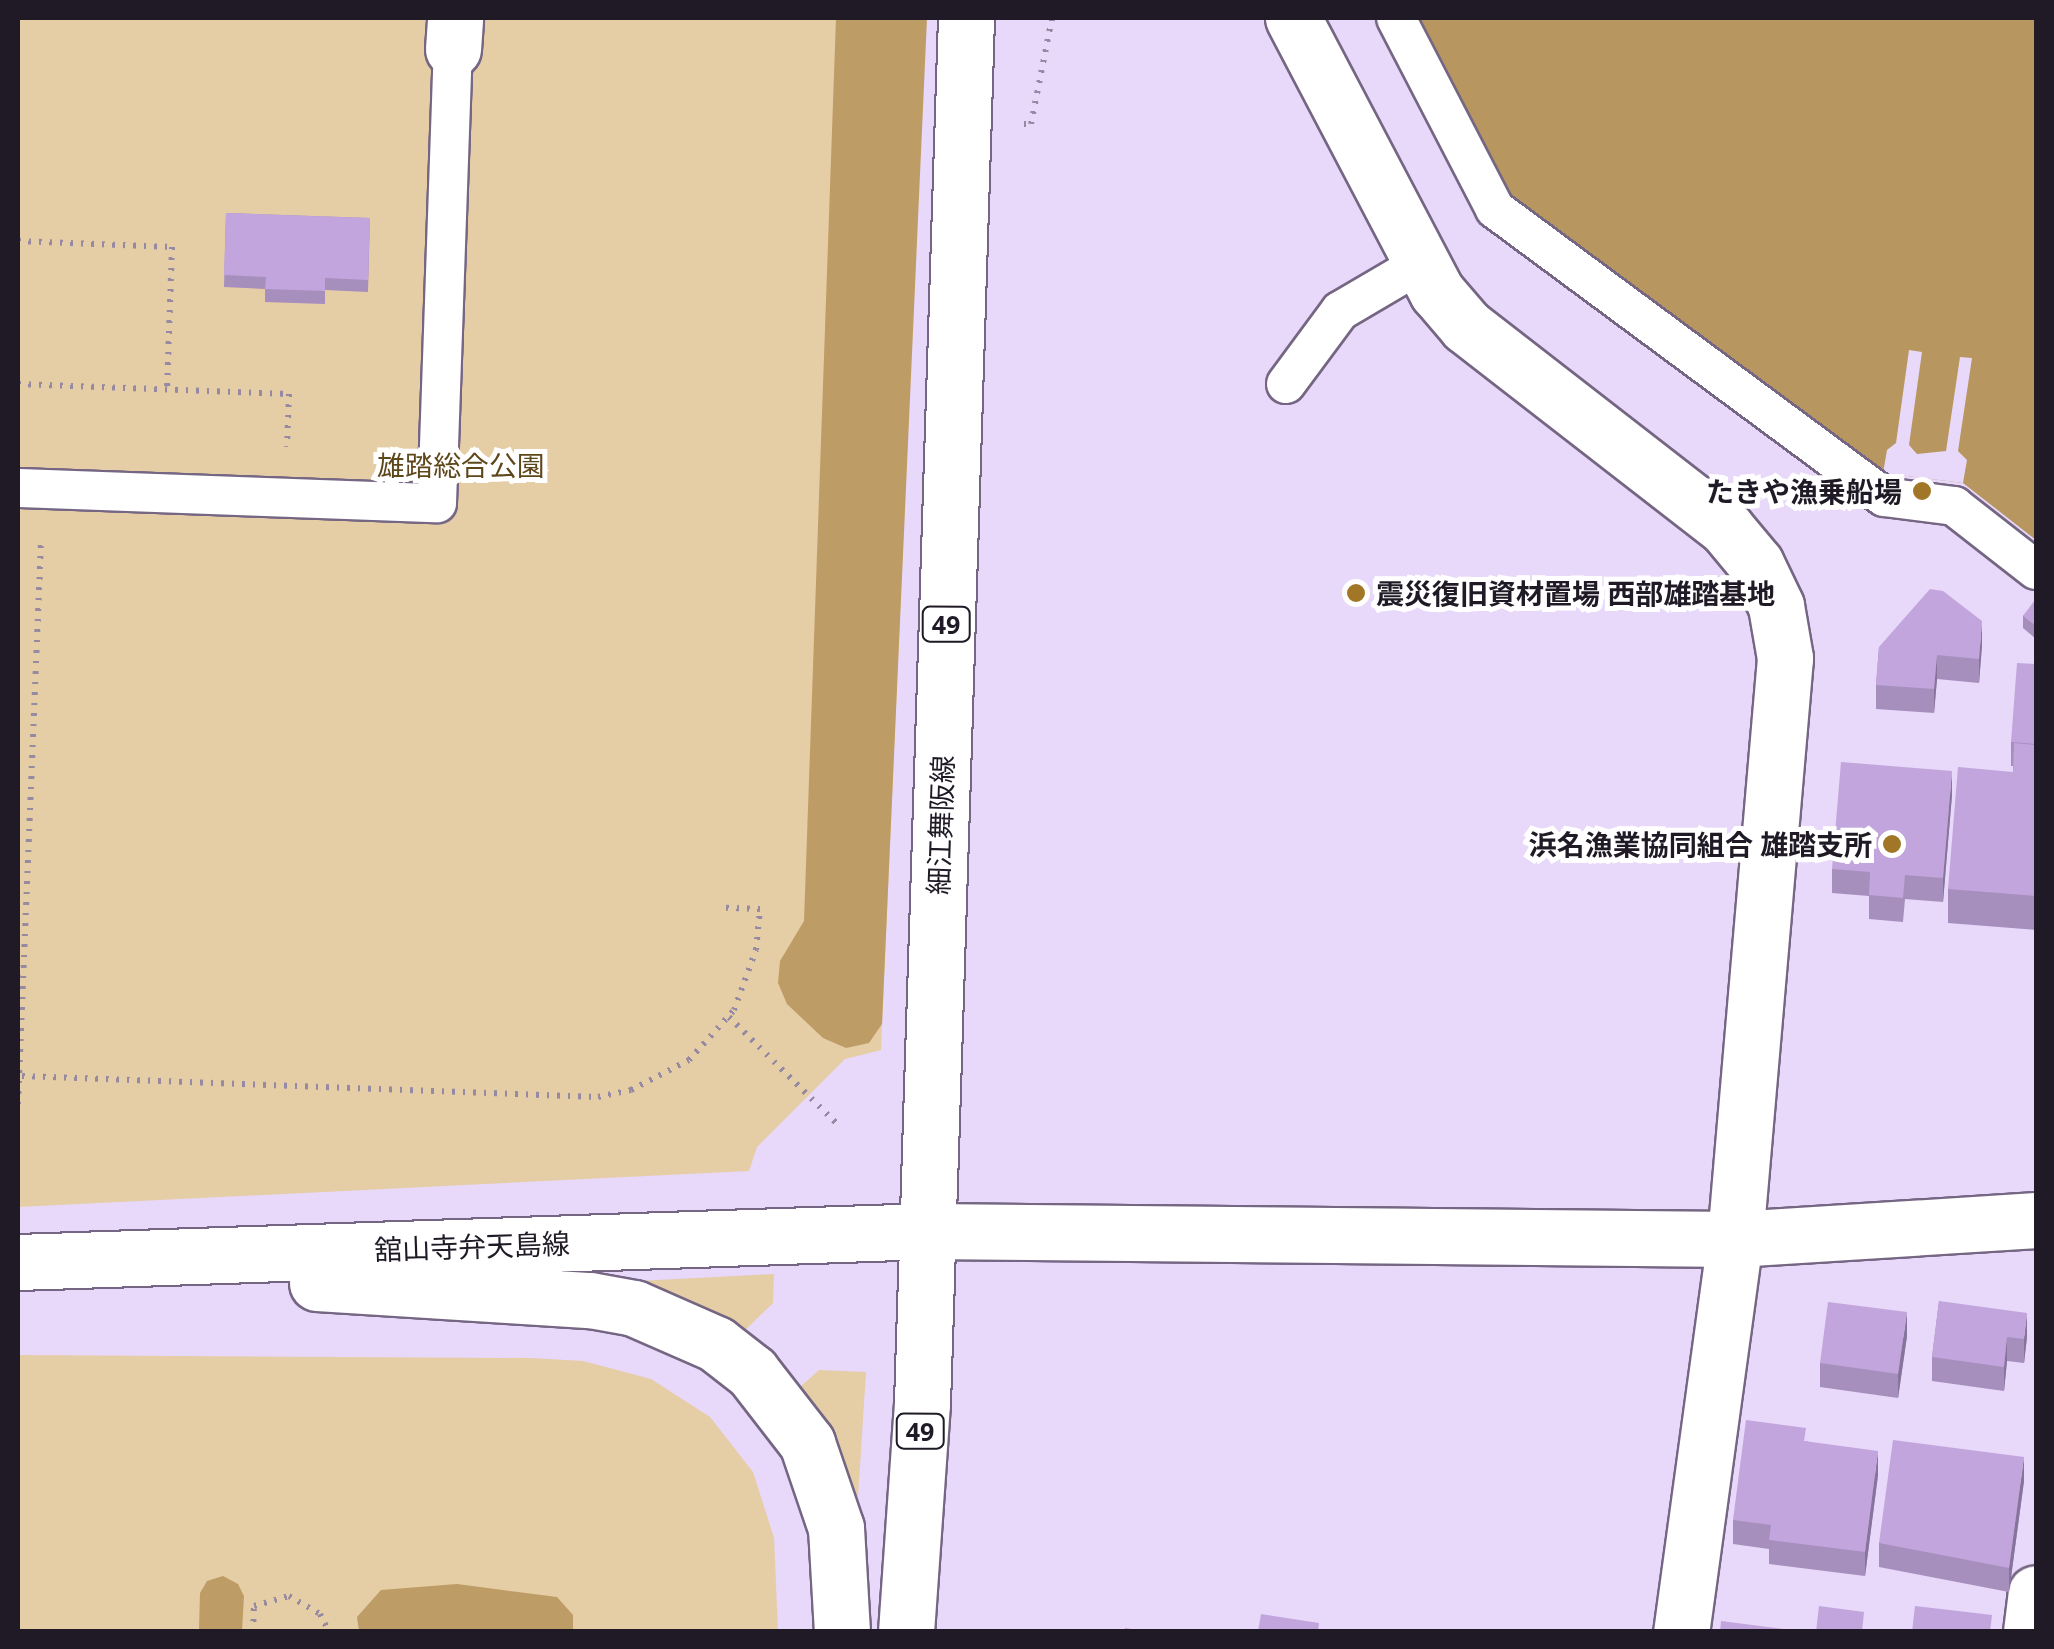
<!DOCTYPE html>
<meta charset="utf-8">
<style>
body{margin:0}
#map{position:relative;width:2054px;height:1649px;overflow:hidden;background:#e8d8f9;font-family:"Open Sans","Noto Sans JP",sans-serif}
div>[style]{position:absolute}
.green>*{inset:0;background:#e5cda6}
.forest>*{inset:0;background:#be9c65}
.water>*{inset:0;background:#b7965f}
.pier>*{inset:0;background:#e8d8f9}
.path>*{height:6px;margin-top:-3px;transform-origin:0;background:repeating-linear-gradient(90deg,#968aa2 0 2.5px,transparent 0 10.5px)}
.roads{filter:drop-shadow(2px 0 #756683) drop-shadow(-2px 0 #756683) drop-shadow(0 2px #756683) drop-shadow(0 -2px #756683)}
.lane>*{height:38px;margin:-19px;padding:0 19px;transform-origin:19px;border-radius:19px;background:#fff}
.street>*{height:55px;margin:-27.5px;padding:0 27.5px;transform-origin:27.5px;border-radius:27.5px;background:#fff}
.secondary>*{height:55px;margin:-27.5px;padding:0 27.5px;transform-origin:27.5px;border-radius:27.5px;background:#fff}
.primary>*{height:55px;margin:-27.5px;padding:0 27.5px;transform-origin:27.5px;border-radius:27.5px;background:#fff}
.wall>*{inset:0;background:#a68ebd}
.shaded-wall>*{inset:0;background:#87749a}
.building>*{inset:0;background:#c1a5dc}
.dots>*{width:28px;height:28px;translate:-50% -50%;box-sizing:border-box;border:5px solid #fff;border-radius:50%}
span{translate:-50% -50%;white-space:nowrap;text-align:center;line-height:1.15;-webkit-text-stroke:10px #fff;paint-order:stroke}
.shield-label span{padding:2px 8px;background:#fff;border:2px solid;border-radius:8px;-webkit-text-stroke-width:0}
.shield-label{font-size:25px;color:#1f1a25;font-weight:700}
.park-label{font-size:28px;color:#5f471c}
.poi-label{font-size:28px;color:#1f1a25;font-weight:700}
.right{translate:-100% -50%;text-align:right}
.left{translate:0 -50%;text-align:left}
.street-label{font-size:28px;color:#1f1a25}
.frame{position:absolute;inset:0;border:20px solid #1f1a25;pointer-events:none}
</style>
<div id="map">
<div class="green">
<div style="clip-path:polygon(18px 18px,926px 18px,881px 1050px,845px 1059px,757px 1147px,749px 1171px,18px 1207px)"></div>
<div style="clip-path:polygon(774px 1274px,773px 1303px,741px 1334px,638px 1281px)"></div>
<div style="clip-path:polygon(18px 1355px,530px 1358px,583px 1361px,651px 1379px,710px 1417px,753px 1472px,774px 1538px,778px 1631px,18px 1632px)"></div>
<div style="clip-path:polygon(819px 1370px,866px 1372px,858px 1497px,799px 1388px)"></div>
</div>
<div class="forest">
<div style="clip-path:polygon(836px 18px,927px 18px,882px 1024px,869px 1043px,846px 1048px,823px 1038px,787px 1004px,778px 983px,780px 961px,804px 921px)"></div>
<div style="clip-path:polygon(223px 1576px,238px 1584px,244px 1596px,242px 1631px,199px 1631px,200px 1593px,207px 1581px)"></div>
<div style="clip-path:polygon(457px 1584px,557px 1597px,573px 1615px,573px 1631px,359px 1631px,357px 1617px,381px 1590px)"></div>
</div>
<div class="water">
<div style="clip-path:polygon(1417px 18px,2036px 18px,2036px 540px,1963px 483px,1883px 473px,1510px 197px)"></div>
</div>
<div class="pier">
<div style="clip-path:polygon(1909px 350px,1922px 352px,1909px 445px,1917px 454px,1946px 451px,1960px 357px,1972px 358px,1958px 451px,1967px 460px,1963px 483px,1883px 473px,1887px 450px,1896px 443px)"></div>
</div>
<div class="path">
<div style="left:1024px;top:124px;width:7px"></div>
<div style="left:1031px;top:124px;width:108px;rotate:-78.8deg"></div>
<div style="left:18px;top:241px;width:154px;rotate:2.2deg"></div>
<div style="left:172px;top:247px;width:143px;rotate:92deg"></div>
<div style="left:18px;top:384px;width:271px;rotate:2.1deg"></div>
<div style="left:289px;top:394px;width:53px;rotate:92.2deg"></div>
<div style="left:729px;top:1017px;width:152px;rotate:44.7deg"></div>
<div style="left:22px;top:1076px;width:576px;rotate:2.09deg"></div>
<div style="left:598px;top:1097px;width:34px;rotate:-12deg"></div>
<div style="left:631px;top:1090px;width:65px;rotate:-27.3deg"></div>
<div style="left:689px;top:1060px;width:67px;rotate:-48deg"></div>
<div style="left:734px;top:1010px;width:64px;rotate:-69.9deg"></div>
<div style="left:756px;top:950px;width:41px;rotate:-84.4deg"></div>
<div style="left:760px;top:909px;width:34px;rotate:-178deg"></div>
<div style="left:18px;top:1104px;width:563px;rotate:-87.66deg"></div>
<div style="left:253px;top:1632px;width:26px;rotate:-88deg"></div>
<div style="left:254px;top:1606px;width:36px;rotate:-16deg"></div>
<div style="left:289px;top:1596px;width:36px;rotate:30deg"></div>
<div style="left:320px;top:1614px;width:20px;rotate:63deg"></div>
</div>
<div class="roads">
<div class="lane">
<div style="left:1396px;top:18px;width:215px;rotate:62.6deg"></div>
<div style="left:1495px;top:209px;width:484px;rotate:36.5deg"></div>
<div style="left:1884px;top:497px;width:71px;rotate:7.3deg"></div>
<div style="left:1954px;top:506px;width:104px;rotate:38deg"></div>
<div style="left:1286px;top:384px;width:91px;rotate:-53.5deg"></div>
<div style="left:1340px;top:311px;width:93px;rotate:-30.4deg"></div>
<div style="left:18px;top:488px;width:419px;rotate:2.1deg"></div>
<div style="left:437px;top:503px;width:454px;rotate:-88deg"></div>
</div>
<div class="street">
<div style="left:1293px;top:18px;width:310px;rotate:62.3deg"></div>
<div style="left:1437px;top:292px;width:45px;rotate:49.5deg"></div>
<div style="left:1466px;top:326px;width:329px;rotate:37.8deg"></div>
<div style="left:1726px;top:528px;width:47px;rotate:50.2deg"></div>
<div style="left:1756px;top:564px;width:47px;rotate:64.5deg"></div>
<div style="left:1776px;top:606px;width:53px;rotate:80.2deg"></div>
<div style="left:1785px;top:658px;width:583px;rotate:94.92deg"></div>
<div style="left:1735px;top:1239px;width:397px;rotate:97.8deg"></div>
<div style="left:453px;top:49px;width:31px;rotate:-86deg"></div>
<div style="left:2031px;top:1632px;width:39px;rotate:-83deg"></div>
</div>
<div class="secondary">
<div style="left:18px;top:1262px;width:910px;rotate:-1.95deg"></div>
<div style="left:927px;top:1231px;width:808px;rotate:0.57deg"></div>
<div style="left:1735px;top:1239px;width:302px;rotate:-3.6deg"></div>
<div style="left:317px;top:1283px;width:274px;rotate:3.6deg"></div>
<div style="left:590px;top:1300px;width:45px;rotate:10.3deg"></div>
<div style="left:634px;top:1308px;width:90px;rotate:23.7deg"></div>
<div style="left:716px;top:1344px;width:46px;rotate:37.9deg"></div>
<div style="left:752px;top:1372px;width:90px;rotate:52.2deg"></div>
<div style="left:807px;top:1443px;width:90px;rotate:71.2deg"></div>
<div style="left:836px;top:1528px;width:104px;rotate:86.7deg"></div>
</div>
<div class="primary">
<div style="left:906px;top:1632px;width:230px;rotate:-86deg"></div>
<div style="left:922px;top:1403px;width:1386px;rotate:-88.18deg"></div>
</div>
</div>
<div class="wall">
<div style="clip-path:polygon(226px 213px,370px 218px,368px 292px,325px 290px,325px 304px,265px 302px,265px 289px,224px 287px)"></div>
<div style="clip-path:polygon(2036px 601px,2036px 639px,2023px 628px,2023px 616px)"></div>
<div style="clip-path:polygon(1982px 645px,1979px 683px,1937px 679px,1934px 713px,1876px 709px,1876px 685px,1879px 647px)"></div>
<div style="clip-path:polygon(2036px 664px,2036px 930px,1948px 923px,1948px 889px,2013px 772px,2013px 766px,2011px 766px,2011px 742px)"></div>
<div style="clip-path:polygon(1952px 795px,1943px 902px,1905px 899px,1903px 922px,1869px 919px,1869px 896px,1832px 893px,1832px 869px)"></div>
<div style="clip-path:polygon(1939px 1301px,2027px 1337px,2024px 1363px,2007px 1361px,2004px 1391px,1932px 1381px,1932px 1357px)"></div>
<div style="clip-path:polygon(1907px 1336px,1898px 1398px,1820px 1387px,1820px 1363px)"></div>
<div style="clip-path:polygon(1806px 1441px,1878px 1475px,1865px 1576px,1769px 1564px,1769px 1549px,1733px 1544px,1733px 1520px)"></div>
<div style="clip-path:polygon(2024px 1481px,2009px 1592px,1879px 1567px,1879px 1543px)"></div>
</div>
<div class="shaded-wall">
<div style="clip-path:polygon(1982px 621px,1982px 645px,1979px 683px,1979px 659px)"></div>
<div style="clip-path:polygon(1937px 655px,1937px 679px,1934px 713px,1934px 689px)"></div>
<div style="clip-path:polygon(1952px 771px,1952px 795px,1943px 902px,1943px 878px)"></div>
<div style="clip-path:polygon(1907px 1312px,1907px 1336px,1898px 1398px,1898px 1374px)"></div>
<div style="clip-path:polygon(2027px 1313px,2027px 1337px,2024px 1363px,2024px 1339px)"></div>
<div style="clip-path:polygon(2007px 1337px,2007px 1361px,2004px 1391px,2004px 1367px)"></div>
<div style="clip-path:polygon(1878px 1451px,1878px 1475px,1865px 1576px,1865px 1552px)"></div>
<div style="clip-path:polygon(2024px 1457px,2024px 1481px,2009px 1592px,2009px 1568px)"></div>
</div>
<div class="building">
<div style="clip-path:polygon(226px 213px,370px 218px,368px 280px,325px 278px,325px 291px,265px 289px,266px 277px,224px 275px)"></div>
<div style="clip-path:polygon(1930px 589px,1943px 591px,1982px 621px,1979px 659px,1937px 655px,1934px 689px,1876px 685px,1879px 647px)"></div>
<div style="clip-path:polygon(2035px 600px,2036px 601px,2036px 626px,2023px 616px)"></div>
<div style="clip-path:polygon(2017px 663px,2036px 664px,2036px 744px,2011px 742px)"></div>
<div style="clip-path:polygon(2014px 743px,2036px 745px,2036px 896px,1948px 889px,1958px 767px,2013px 772px)"></div>
<div style="clip-path:polygon(1841px 762px,1952px 771px,1943px 878px,1905px 875px,1903px 898px,1869px 895px,1870px 872px,1832px 869px)"></div>
<div style="clip-path:polygon(1939px 1301px,2027px 1313px,2024px 1339px,2007px 1337px,2004px 1367px,1932px 1357px)"></div>
<div style="clip-path:polygon(1828px 1302px,1907px 1312px,1898px 1374px,1820px 1363px)"></div>
<div style="clip-path:polygon(1746px 1420px,1806px 1428px,1804px 1441px,1878px 1451px,1865px 1552px,1769px 1540px,1771px 1525px,1733px 1520px)"></div>
<div style="clip-path:polygon(1893px 1440px,2024px 1457px,2009px 1568px,1879px 1543px)"></div>
<div style="clip-path:polygon(1819px 1606px,1864px 1612px,1862px 1632px,1816px 1632px)"></div>
<div style="clip-path:polygon(1915px 1606px,1992px 1615px,1990px 1632px,1912px 1632px)"></div>
<div style="clip-path:polygon(1261px 1614px,1319px 1623px,1318px 1632px,1258px 1632px)"></div>
<div style="clip-path:polygon(1721px 1621px,1807px 1632px,1720px 1632px)"></div>
<div style="clip-path:polygon(1125px 1628px,1151px 1632px,1124px 1632px)"></div>
</div>
<div class="dots">
<div style="left:1922px;top:491px;background:#a17727"></div>
<div style="left:1356px;top:593px;background:#a17727"></div>
<div style="left:1892px;top:844px;background:#a17727"></div>
</div>
<div class="shield-label">
<span style="left:946px;top:624px">49</span>
<span style="left:920px;top:1431px">49</span>
</div>
<div class="park-label">
<span style="left:461px;top:465px">雄踏総合公園</span>
</div>
<div class="poi-label">
<span class="right" style="left:1902px;top:491px">たきや漁乗船場</span>
<span class="left" style="left:1376px;top:593px">震災復旧資材置場 西部雄踏基地</span>
<span class="right" style="left:1872px;top:844px">浜名漁業協同組合 雄踏支所</span>
</div>
<div class="street-label">
<span style="left:940px;top:825px;rotate:-88deg">細江舞阪線</span>
<span style="left:472px;top:1246px;rotate:-2deg">舘山寺弁天島線</span>
</div>
<div class="frame"></div>
</div>
